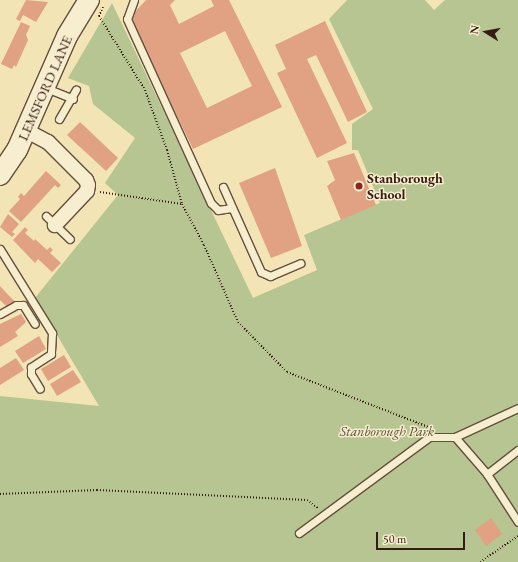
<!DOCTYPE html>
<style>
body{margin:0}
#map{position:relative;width:518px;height:562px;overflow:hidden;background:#f2e4b5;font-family:"EB Garamond",serif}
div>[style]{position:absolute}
.green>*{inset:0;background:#b6c591}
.building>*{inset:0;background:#e0a282}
.path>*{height:2px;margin-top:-1px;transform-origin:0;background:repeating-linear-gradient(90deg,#351d13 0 1px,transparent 0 3px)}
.roads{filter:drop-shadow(1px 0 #644f3c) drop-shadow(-1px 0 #644f3c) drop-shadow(0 1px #644f3c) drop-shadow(0 -1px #644f3c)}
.lane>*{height:7px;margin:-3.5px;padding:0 3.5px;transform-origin:3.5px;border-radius:3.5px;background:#f7edcf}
.street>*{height:14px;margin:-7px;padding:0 7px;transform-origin:7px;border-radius:7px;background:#f7edcf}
.secondary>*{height:20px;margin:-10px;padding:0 10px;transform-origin:10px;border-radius:10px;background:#f7edcf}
.dots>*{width:11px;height:11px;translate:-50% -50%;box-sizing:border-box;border:2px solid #f7edcf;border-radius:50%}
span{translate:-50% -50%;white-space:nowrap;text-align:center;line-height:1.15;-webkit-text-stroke:3px #f7edcf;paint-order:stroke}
.street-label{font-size:14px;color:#351d13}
.poi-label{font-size:14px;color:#351d13;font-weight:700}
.left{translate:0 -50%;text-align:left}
.park-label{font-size:14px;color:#5c4f39;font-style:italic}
.north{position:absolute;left:466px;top:12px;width:40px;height:40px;-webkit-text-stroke:3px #f7edcf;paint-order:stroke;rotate:281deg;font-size:11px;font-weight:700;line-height:16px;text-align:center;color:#351d13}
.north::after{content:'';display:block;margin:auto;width:14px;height:18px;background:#351d13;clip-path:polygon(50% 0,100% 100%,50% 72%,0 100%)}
.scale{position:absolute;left:376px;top:532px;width:89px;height:18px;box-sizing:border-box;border:2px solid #351d13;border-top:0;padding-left:5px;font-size:12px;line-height:14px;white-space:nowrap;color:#351d13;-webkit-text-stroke:3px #f7edcf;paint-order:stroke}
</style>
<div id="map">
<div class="green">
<div style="clip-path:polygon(347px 0,425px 0,434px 10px,445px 0,518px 0,518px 562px,0 562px,0 396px,99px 406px,35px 298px,118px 195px,105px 183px,135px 138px,93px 104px,89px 86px,68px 78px,112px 3px,253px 298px,317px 270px,304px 235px,380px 203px,358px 150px,352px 150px,352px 124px,373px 109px,329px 19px)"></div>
</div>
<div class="building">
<div style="clip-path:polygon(26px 0,48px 2px,36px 22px,23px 15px,20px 21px,16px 19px)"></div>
<div style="clip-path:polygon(evenodd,146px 0,175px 0,170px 5px,179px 24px,214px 6px,211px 0,229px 0,282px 107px,193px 149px,129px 18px,146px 0,225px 31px,252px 86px,207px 108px,180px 53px,225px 31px)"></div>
<div style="clip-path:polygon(325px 21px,367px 112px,348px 122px,316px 55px,307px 59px,347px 143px,317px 158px,277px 73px,286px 69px,275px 45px)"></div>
<div style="clip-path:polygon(21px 22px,30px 26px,26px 35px,28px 40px,16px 67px,14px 65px,12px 69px,1px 64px)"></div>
<div style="clip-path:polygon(80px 122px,118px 158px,106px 171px,67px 135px)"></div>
<div style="clip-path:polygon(354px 153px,376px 205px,341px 220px,327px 186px,335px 180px,327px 161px)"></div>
<div style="clip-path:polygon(275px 168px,302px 246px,271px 258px,239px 183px)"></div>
<div style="clip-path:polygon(46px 171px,61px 185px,58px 188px,55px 185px,21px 222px,9px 211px,20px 199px,18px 197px,21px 193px,24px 196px)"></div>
<div style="clip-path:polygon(8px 214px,19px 224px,12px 232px,15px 234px,12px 237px,0 227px)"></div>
<div style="clip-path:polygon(25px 227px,28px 230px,25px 233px,34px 241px,35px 239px,47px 250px,50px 247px,53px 250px,50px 253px,61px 263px,52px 272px,38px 259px,35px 263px,13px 240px)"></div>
<div style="clip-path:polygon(0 286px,15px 302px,7px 307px,0 300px)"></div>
<div style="clip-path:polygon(21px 314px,26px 322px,15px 332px,18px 336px,0 347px,0 324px)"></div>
<div style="clip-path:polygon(39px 336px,46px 349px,23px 363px,15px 351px)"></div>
<div style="clip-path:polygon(64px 355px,71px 367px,48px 381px,41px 369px)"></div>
<div style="clip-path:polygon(16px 358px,24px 370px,0 385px,0 368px)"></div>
<div style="clip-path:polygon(73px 370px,81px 382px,57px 396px,50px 384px)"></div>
<div style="clip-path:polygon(491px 518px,502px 534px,486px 546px,475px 530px)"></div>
</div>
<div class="path">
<div style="left:103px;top:7px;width:10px;rotate:114deg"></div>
<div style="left:99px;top:16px;width:87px;rotate:58.1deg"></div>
<div style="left:145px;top:90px;width:64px;rotate:69.9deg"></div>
<div style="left:167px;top:150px;width:56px;rotate:74.5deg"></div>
<div style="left:182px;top:204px;width:47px;rotate:61.8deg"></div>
<div style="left:204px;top:245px;width:84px;rotate:66.2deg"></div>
<div style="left:238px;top:322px;width:70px;rotate:45.6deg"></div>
<div style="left:287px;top:372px;width:155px;rotate:21.3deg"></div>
<div style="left:100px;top:192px;width:83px;rotate:8.3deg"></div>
<div style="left:0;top:494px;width:97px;rotate:-2.4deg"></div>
<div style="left:97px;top:490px;width:210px;rotate:2.7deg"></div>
<div style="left:307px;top:500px;width:14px;rotate:36deg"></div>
<div style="left:480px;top:562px;width:46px;rotate:-34.4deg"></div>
</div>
<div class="roads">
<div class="lane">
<div style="left:134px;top:0;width:20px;rotate:110deg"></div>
<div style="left:127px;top:19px;width:202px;rotate:65.5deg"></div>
<div style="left:211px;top:203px;width:10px;rotate:45deg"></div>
<div style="left:218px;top:210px;width:14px;rotate:-8deg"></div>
<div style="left:46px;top:88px;width:29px;rotate:22deg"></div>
<div style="left:59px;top:119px;width:34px;rotate:-60deg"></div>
<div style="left:223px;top:187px;width:93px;rotate:65.9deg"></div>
<div style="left:261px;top:272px;width:10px;rotate:24deg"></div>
<div style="left:270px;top:276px;width:33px;rotate:-23deg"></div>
<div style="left:46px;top:216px;width:33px;rotate:44deg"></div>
<div style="left:0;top:249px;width:99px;rotate:58.2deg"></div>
<div style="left:52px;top:333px;width:21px;rotate:93deg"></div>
<div style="left:51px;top:354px;width:24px;rotate:147deg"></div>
<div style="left:31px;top:367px;width:7px;rotate:90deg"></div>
<div style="left:31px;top:374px;width:17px;rotate:59deg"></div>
<div style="left:0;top:314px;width:18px;rotate:-29deg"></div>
<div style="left:16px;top:305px;width:7px"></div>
<div style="left:23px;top:305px;width:22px;rotate:58deg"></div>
<div style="left:455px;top:437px;width:49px;rotate:49.1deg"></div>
<div style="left:487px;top:474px;width:57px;rotate:57.1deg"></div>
<div style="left:487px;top:474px;width:39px;rotate:-38deg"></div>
<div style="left:299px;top:533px;width:162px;rotate:-36.4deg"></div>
<div style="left:429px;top:437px;width:26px"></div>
<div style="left:455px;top:437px;width:69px;rotate:-24.7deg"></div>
</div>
<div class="street">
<div style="left:27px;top:131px;width:24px;rotate:28deg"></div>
<div style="left:48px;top:142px;width:54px;rotate:45deg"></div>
<div style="left:86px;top:180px;width:5px;rotate:68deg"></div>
<div style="left:88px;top:185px;width:6px;rotate:99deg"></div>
<div style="left:87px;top:191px;width:47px;rotate:133.3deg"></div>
</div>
<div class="secondary">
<div style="left:0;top:175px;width:30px;rotate:-56deg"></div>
<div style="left:17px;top:150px;width:124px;rotate:-66.3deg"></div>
<div style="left:67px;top:36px;width:42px;rotate:-58.6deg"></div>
</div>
</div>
<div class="dots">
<div style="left:359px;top:186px;background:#8f2418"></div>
</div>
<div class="street-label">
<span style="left:45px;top:88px;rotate:-66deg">LEMSFORD LANE</span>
</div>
<div class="poi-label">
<span class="left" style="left:367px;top:186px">Stanborough<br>School</span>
</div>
<div class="park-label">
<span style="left:387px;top:431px">Stanborough Park</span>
</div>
<div class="north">N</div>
<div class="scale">50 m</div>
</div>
